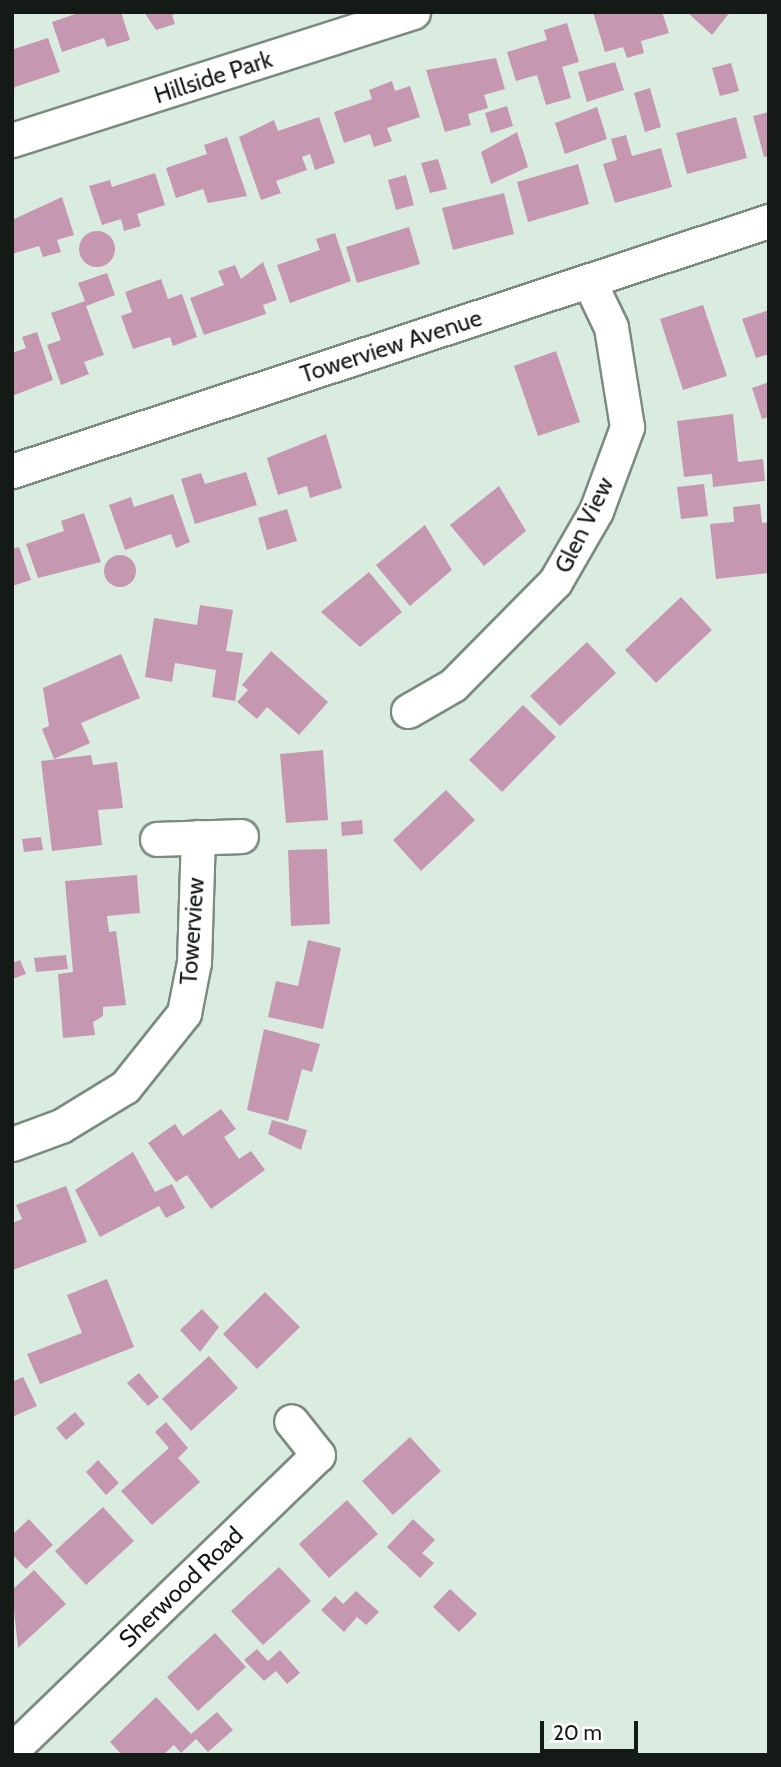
<!DOCTYPE html>
<style>
body{margin:0}
#map{position:relative;width:781px;height:1767px;overflow:hidden;background:#daece0;font-family:Cabin,sans-serif}
div>[style]{position:absolute}
.building>*{inset:0;background:#c697b0}
.round{border-radius:50%}
.roads{filter:drop-shadow(2px 0 #7a8b80) drop-shadow(-2px 0 #7a8b80) drop-shadow(0 2px #7a8b80) drop-shadow(0 -2px #7a8b80)}
.street>*{height:33px;margin:-16.5px;padding:0 16.5px;transform-origin:16.5px;border-radius:16.5px;background:#fff}
span{translate:-50% -50%;white-space:nowrap;text-align:center;line-height:1.15;-webkit-text-stroke:5px #fff;paint-order:stroke}
.street-label{font-size:24px;color:#141a16}
.frame{position:absolute;inset:0;border:14px solid #141a16;pointer-events:none}
.scale{position:absolute;left:540px;top:1721px;width:98px;height:32px;box-sizing:border-box;border:4px solid #141a16;border-top:0;padding-left:9px;font-size:21px;line-height:24px;white-space:nowrap;color:#141a16;-webkit-text-stroke:5px #fff;paint-order:stroke}
</style>
<div id="map">
<div class="building">
<div style="clip-path:polygon(81px 12px,121px 12px,130px 40px,107px 47px,104px 38px,62px 52px,52px 22px)"></div>
<div style="clip-path:polygon(144px 12px,179px 12px,179px 13px,172px 15px,175px 24px,156px 30px)"></div>
<div style="clip-path:polygon(593px 12px,662px 12px,669px 33px,641px 41px,644px 53px,627px 58px,623px 47px,605px 52px)"></div>
<div style="clip-path:polygon(687px 12px,730px 12px,712px 35px)"></div>
<div style="clip-path:polygon(567px 23px,579px 62px,562px 67px,571px 98px,546px 105px,537px 75px,516px 81px,507px 52px,547px 40px,544px 30px)"></div>
<div style="clip-path:polygon(48px 38px,60px 72px,15px 87px,12px 94px,12px 45px,14px 49px)"></div>
<div style="clip-path:polygon(496px 58px,505px 89px,484px 95px,488px 108px,468px 114px,471px 125px,445px 132px,426px 70px)"></div>
<div style="clip-path:polygon(615px 62px,624px 90px,587px 102px,578px 72px)"></div>
<div style="clip-path:polygon(731px 63px,739px 91px,720px 96px,712px 68px)"></div>
<div style="clip-path:polygon(392px 81px,395px 91px,410px 86px,420px 117px,387px 128px,392px 141px,374px 147px,370px 134px,344px 143px,334px 112px,372px 99px,369px 90px)"></div>
<div style="clip-path:polygon(650px 88px,661px 127px,645px 132px,634px 93px)"></div>
<div style="clip-path:polygon(507px 106px,513px 126px,491px 133px,485px 113px)"></div>
<div style="clip-path:polygon(597px 107px,607px 139px,565px 154px,555px 123px)"></div>
<div style="clip-path:polygon(769px 112px,769px 156px,764px 157px,753px 116px)"></div>
<div style="clip-path:polygon(319px 117px,335px 163px,315px 170px,310px 154px,302px 157px,307px 170px,276px 181px,281px 193px,261px 200px,239px 137px,274px 120px,278px 131px)"></div>
<div style="clip-path:polygon(736px 117px,747px 158px,687px 174px,676px 133px)"></div>
<div style="clip-path:polygon(517px 132px,528px 167px,491px 184px,481px 152px)"></div>
<div style="clip-path:polygon(626px 135px,632px 156px,661px 148px,672px 187px,615px 203px,603px 164px,617px 160px,611px 139px)"></div>
<div style="clip-path:polygon(227px 137px,247px 196px,208px 203px,203px 189px,176px 198px,166px 168px,207px 154px,204px 145px)"></div>
<div style="clip-path:polygon(438px 159px,447px 189px,430px 193px,421px 163px)"></div>
<div style="clip-path:polygon(578px 164px,589px 204px,528px 222px,517px 182px)"></div>
<div style="clip-path:polygon(155px 173px,165px 205px,137px 214px,141px 226px,124px 231px,121px 219px,102px 225px,89px 186px,110px 180px,112px 187px)"></div>
<div style="clip-path:polygon(406px 175px,414px 205px,396px 210px,388px 180px)"></div>
<div style="clip-path:polygon(504px 193px,514px 234px,453px 250px,442px 208px)"></div>
<div style="clip-path:polygon(62px 197px,74px 235px,57px 240px,61px 252px,43px 257px,39px 246px,12px 254px,12px 220px)"></div>
<div style="clip-path:polygon(409px 227px,420px 264px,357px 283px,346px 247px)"></div>
<div class="round" style="left:79px;top:231px;width:36px;height:36px"></div>
<div style="clip-path:polygon(335px 233px,351px 281px,290px 303px,277px 265px,320px 250px,316px 239px)"></div>
<div style="clip-path:polygon(263px 262px,277px 300px,263px 305px,266px 314px,204px 335px,190px 298px,224px 285px,218px 271px,235px 265px,241px 279px)"></div>
<div style="clip-path:polygon(107px 273px,115px 295px,86px 306px,104px 355px,84px 362px,89px 374px,61px 385px,47px 345px,61px 340px,51px 313px,85px 301px,78px 283px)"></div>
<div style="clip-path:polygon(161px 279px,168px 299px,182px 294px,197px 337px,173px 346px,170px 337px,133px 349px,121px 316px,132px 312px,125px 292px)"></div>
<div style="clip-path:polygon(703px 305px,727px 376px,683px 390px,660px 319px)"></div>
<div style="clip-path:polygon(769px 310px,769px 354px,756px 358px,742px 319px)"></div>
<div style="clip-path:polygon(37px 332px,53px 380px,12px 396px,12px 353px,26px 348px,22px 337px)"></div>
<div style="clip-path:polygon(556px 351px,580px 422px,538px 436px,514px 366px)"></div>
<div style="clip-path:polygon(769px 382px,769px 417px,762px 419px,752px 388px)"></div>
<div style="clip-path:polygon(733px 414px,738px 462px,763px 459px,765px 481px,713px 487px,712px 474px,684px 477px,677px 421px)"></div>
<div style="clip-path:polygon(326px 434px,342px 488px,310px 498px,307px 486px,278px 495px,267px 458px)"></div>
<div style="clip-path:polygon(246px 472px,257px 505px,195px 524px,181px 479px,201px 473px,205px 484px)"></div>
<div style="clip-path:polygon(704px 484px,708px 516px,681px 519px,677px 487px)"></div>
<div style="clip-path:polygon(499px 486px,526px 531px,484px 566px,450px 525px)"></div>
<div style="clip-path:polygon(173px 494px,190px 542px,176px 548px,171px 534px,125px 550px,109px 505px,131px 497px,134px 507px)"></div>
<div style="clip-path:polygon(760px 504px,762px 523px,769px 522px,768px 573px,716px 579px,710px 524px,734px 522px,733px 507px)"></div>
<div style="clip-path:polygon(287px 509px,297px 541px,267px 550px,258px 518px)"></div>
<div style="clip-path:polygon(84px 513px,101px 562px,38px 578px,26px 544px,64px 531px,61px 521px)"></div>
<div style="clip-path:polygon(425px 525px,452px 570px,410px 606px,376px 565px)"></div>
<div style="clip-path:polygon(19px 547px,31px 580px,12px 586px,12px 549px)"></div>
<div class="round" style="left:104px;top:555px;width:32px;height:32px"></div>
<div style="clip-path:polygon(369px 572px,402px 612px,360px 647px,321px 612px)"></div>
<div style="clip-path:polygon(681px 597px,712px 630px,656px 683px,625px 650px)"></div>
<div style="clip-path:polygon(200px 605px,233px 610px,226px 651px,243px 653px,235px 701px,212px 697px,216px 670px,175px 663px,172px 682px,145px 677px,154px 618px,197px 625px)"></div>
<div style="clip-path:polygon(587px 642px,616px 673px,560px 726px,530px 696px)"></div>
<div style="clip-path:polygon(271px 651px,328px 702px,299px 735px,267px 707px,257px 719px,237px 702px,248px 690px,242px 685px)"></div>
<div style="clip-path:polygon(121px 654px,140px 698px,81px 723px,90px 743px,54px 759px,42px 729px,49px 726px,43px 688px)"></div>
<div style="clip-path:polygon(523px 705px,556px 737px,502px 792px,469px 760px)"></div>
<div style="clip-path:polygon(323px 750px,328px 820px,286px 823px,280px 754px)"></div>
<div style="clip-path:polygon(91px 755px,93px 765px,117px 762px,123px 808px,98px 810px,102px 845px,52px 851px,41px 761px)"></div>
<div style="clip-path:polygon(446px 790px,475px 820px,421px 871px,393px 840px)"></div>
<div style="clip-path:polygon(362px 820px,363px 834px,342px 836px,341px 822px)"></div>
<div style="clip-path:polygon(41px 837px,43px 850px,24px 852px,22px 839px)"></div>
<div style="clip-path:polygon(327px 849px,330px 924px,291px 926px,288px 850px)"></div>
<div style="clip-path:polygon(137px 875px,140px 913px,107px 916px,109px 932px,116px 931px,126px 1005px,103px 1007px,103px 1016px,93px 1022px,95px 1035px,63px 1038px,58px 974px,73px 972px,65px 881px)"></div>
<div style="clip-path:polygon(308px 940px,341px 948px,323px 1029px,268px 1017px,276px 981px,298px 986px)"></div>
<div style="clip-path:polygon(66px 955px,68px 969px,36px 972px,34px 958px)"></div>
<div style="clip-path:polygon(20px 960px,26px 974px,12px 979px,12px 963px)"></div>
<div style="clip-path:polygon(264px 1029px,320px 1044px,312px 1072px,302px 1069px,288px 1121px,247px 1110px)"></div>
<div style="clip-path:polygon(221px 1109px,236px 1129px,224px 1137px,239px 1159px,251px 1151px,265px 1170px,211px 1209px,187px 1175px,176px 1182px,148px 1143px,175px 1124px,183px 1136px)"></div>
<div style="clip-path:polygon(272px 1120px,307px 1130px,301px 1150px,268px 1134px)"></div>
<div style="clip-path:polygon(133px 1152px,155px 1192px,172px 1184px,185px 1208px,166px 1218px,159px 1206px,100px 1237px,75px 1190px)"></div>
<div style="clip-path:polygon(66px 1186px,87px 1242px,13px 1270px,12px 1223px,22px 1219px,16px 1205px)"></div>
<div style="clip-path:polygon(107px 1279px,134px 1347px,40px 1384px,27px 1354px,82px 1333px,67px 1295px)"></div>
<div style="clip-path:polygon(265px 1292px,300px 1327px,257px 1369px,223px 1334px)"></div>
<div style="clip-path:polygon(202px 1309px,219px 1327px,200px 1352px,180px 1330px)"></div>
<div style="clip-path:polygon(209px 1356px,238px 1388px,191px 1431px,162px 1399px)"></div>
<div style="clip-path:polygon(139px 1373px,159px 1397px,148px 1406px,127px 1383px)"></div>
<div style="clip-path:polygon(23px 1377px,37px 1406px,12px 1417px,12px 1382px)"></div>
<div style="clip-path:polygon(75px 1412px,85px 1424px,66px 1440px,56px 1428px)"></div>
<div style="clip-path:polygon(166px 1422px,188px 1448px,178px 1458px,200px 1482px,152px 1525px,121px 1491px,169px 1448px,155px 1432px)"></div>
<div style="clip-path:polygon(410px 1437px,441px 1471px,393px 1515px,362px 1481px)"></div>
<div style="clip-path:polygon(98px 1460px,119px 1483px,106px 1495px,86px 1472px)"></div>
<div style="clip-path:polygon(347px 1500px,378px 1534px,329px 1578px,299px 1544px)"></div>
<div style="clip-path:polygon(103px 1507px,134px 1541px,86px 1585px,55px 1551px)"></div>
<div style="clip-path:polygon(29px 1519px,53px 1545px,26px 1569px,12px 1554px,12px 1535px)"></div>
<div style="clip-path:polygon(413px 1519px,435px 1540px,422px 1553px,434px 1563px,420px 1578px,387px 1547px)"></div>
<div style="clip-path:polygon(279px 1567px,311px 1601px,263px 1645px,231px 1611px)"></div>
<div style="clip-path:polygon(34px 1570px,66px 1604px,18px 1648px,12px 1590px)"></div>
<div style="clip-path:polygon(450px 1589px,477px 1614px,459px 1632px,433px 1607px)"></div>
<div style="clip-path:polygon(356px 1591px,379px 1612px,366px 1625px,357px 1617px,344px 1632px,321px 1610px,335px 1596px,343px 1604px)"></div>
<div style="clip-path:polygon(215px 1633px,246px 1667px,198px 1711px,167px 1677px)"></div>
<div style="clip-path:polygon(257px 1649px,268px 1661px,280px 1650px,300px 1673px,287px 1684px,276px 1671px,264px 1681px,244px 1660px)"></div>
<div style="clip-path:polygon(156px 1697px,191px 1734px,217px 1712px,233px 1730px,208px 1752px,196px 1739px,181px 1753px,174px 1745px,163px 1755px,122px 1755px,110px 1742px)"></div>
</div>
<div class="roads">
<div class="street">
<div style="left:12px;top:140px;width:421px;rotate:-17.7deg"></div>
<div style="left:12px;top:471px;width:797px;rotate:-18.28deg"></div>
<div style="left:408px;top:711px;width:52px;rotate:-30deg"></div>
<div style="left:453px;top:685px;width:145px;rotate:-45.3deg"></div>
<div style="left:555px;top:582px;width:82px;rotate:-60deg"></div>
<div style="left:596px;top:511px;width:90px;rotate:-69.7deg"></div>
<div style="left:627px;top:427px;width:101px;rotate:-99.1deg"></div>
<div style="left:611px;top:327px;width:51px;rotate:-115.6deg"></div>
<div style="left:157px;top:839px;width:84px;rotate:-2deg"></div>
<div style="left:12px;top:1144px;width:52px;rotate:-20.2deg"></div>
<div style="left:61px;top:1126px;width:75px;rotate:-31.4deg"></div>
<div style="left:125px;top:1087px;width:95px;rotate:-51.4deg"></div>
<div style="left:184px;top:1013px;width:52px;rotate:-78.9deg"></div>
<div style="left:194px;top:962px;width:125px;rotate:-88.2deg"></div>
<div style="left:12px;top:1750px;width:425px;rotate:-44deg"></div>
<div style="left:318px;top:1455px;width:43px;rotate:-128.5deg"></div>
</div>
</div>
<div class="street-label">
<span style="left:213px;top:77px;rotate:-18deg">Hillside Park</span>
<span style="left:391px;top:346px;rotate:-18deg">Towerview Avenue</span>
<span style="left:584px;top:525px;rotate:-64deg">Glen View</span>
<span style="left:192px;top:931px;rotate:-86deg">Towerview</span>
<span style="left:181px;top:1587px;rotate:-44deg">Sherwood Road</span>
</div>
<div class="frame"></div>
<div class="scale">20 m</div>
</div>
